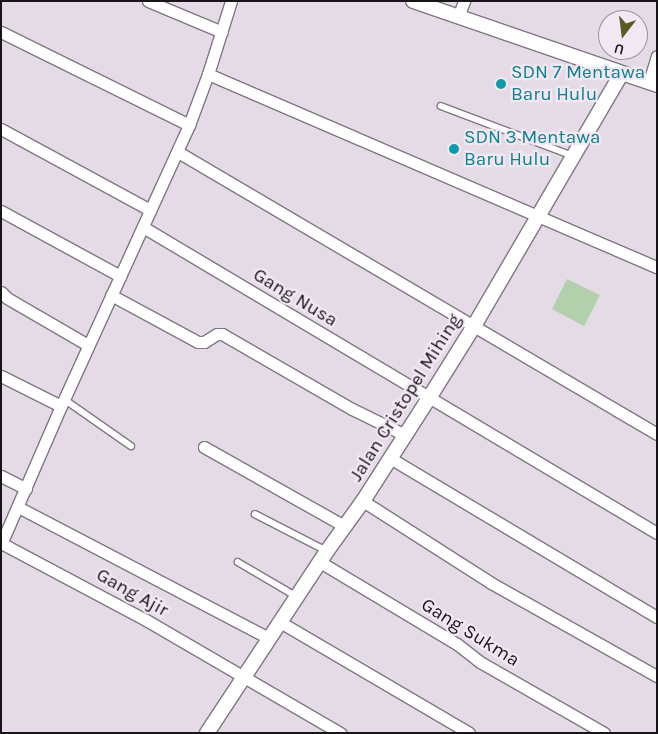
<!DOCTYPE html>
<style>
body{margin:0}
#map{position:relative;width:658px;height:734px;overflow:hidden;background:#e5dbe7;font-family:Karla,sans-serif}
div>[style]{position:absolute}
.green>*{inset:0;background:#b1d0ab}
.roads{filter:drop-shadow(1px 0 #7f7782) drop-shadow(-1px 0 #7f7782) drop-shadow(0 1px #7f7782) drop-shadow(0 -1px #7f7782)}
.service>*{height:5.5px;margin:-2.75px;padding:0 2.75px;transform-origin:2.75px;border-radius:2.75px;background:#fff}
.minor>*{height:11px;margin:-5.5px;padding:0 5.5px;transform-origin:5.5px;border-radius:5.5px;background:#fff}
.tertiary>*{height:14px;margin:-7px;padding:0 7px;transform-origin:7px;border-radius:7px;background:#fff}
.dots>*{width:14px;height:14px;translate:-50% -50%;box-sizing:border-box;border:2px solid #f2e8f4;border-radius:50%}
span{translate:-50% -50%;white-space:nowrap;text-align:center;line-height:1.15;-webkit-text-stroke:4.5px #f2e8f4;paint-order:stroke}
.culture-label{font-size:19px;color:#0d838f}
.left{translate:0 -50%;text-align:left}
.street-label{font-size:19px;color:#181519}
.frame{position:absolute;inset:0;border:2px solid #181519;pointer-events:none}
.north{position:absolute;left:598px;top:10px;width:50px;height:50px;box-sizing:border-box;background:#f2e8f4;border:1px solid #9b949c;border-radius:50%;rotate:195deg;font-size:14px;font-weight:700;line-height:20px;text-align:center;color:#181519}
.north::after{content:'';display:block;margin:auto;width:18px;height:22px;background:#5b5925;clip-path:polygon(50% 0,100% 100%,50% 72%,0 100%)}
</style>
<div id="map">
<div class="green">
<div style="clip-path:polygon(567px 279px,600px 295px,584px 326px,552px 309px)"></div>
</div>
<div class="roads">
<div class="service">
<div style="left:441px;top:106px;width:141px;rotate:20.7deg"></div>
<div style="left:64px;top:399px;width:82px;rotate:35deg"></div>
<div style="left:255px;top:514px;width:81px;rotate:27.2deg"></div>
<div style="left:238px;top:562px;width:67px;rotate:30.4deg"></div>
</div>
<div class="minor">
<div style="left:148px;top:1px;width:80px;rotate:22.7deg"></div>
<div style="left:458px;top:17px;width:17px;rotate:-69deg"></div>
<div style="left:1px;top:32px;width:210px;rotate:26.3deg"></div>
<div style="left:208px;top:74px;width:489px;rotate:23.3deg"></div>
<div style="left:649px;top:82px;width:27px;rotate:-73deg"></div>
<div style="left:1px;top:129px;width:170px;rotate:28.5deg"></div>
<div style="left:178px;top:152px;width:556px;rotate:30.49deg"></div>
<div style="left:1px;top:211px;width:136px;rotate:28.6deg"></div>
<div style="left:143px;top:227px;width:598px;rotate:30.77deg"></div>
<div style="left:1px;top:292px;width:8px;rotate:45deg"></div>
<div style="left:7px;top:298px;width:94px;rotate:30.1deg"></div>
<div style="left:111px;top:295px;width:99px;rotate:28.4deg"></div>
<div style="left:198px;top:342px;width:6px"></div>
<div style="left:204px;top:342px;width:15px;rotate:-32deg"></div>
<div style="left:217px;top:334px;width:5px"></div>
<div style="left:222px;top:334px;width:150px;rotate:30deg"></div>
<div style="left:352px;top:409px;width:59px;rotate:26.1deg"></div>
<div style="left:1px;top:376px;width:67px;rotate:26.6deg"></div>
<div style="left:204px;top:447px;width:161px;rotate:29.4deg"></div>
<div style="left:390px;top:458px;width:311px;rotate:30.8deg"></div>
<div style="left:1px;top:476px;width:28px;rotate:27deg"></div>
<div style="left:363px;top:501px;width:152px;rotate:32.6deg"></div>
<div style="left:491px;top:583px;width:190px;rotate:29.3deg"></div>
<div style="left:18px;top:507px;width:283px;rotate:27.6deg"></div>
<div style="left:1px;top:543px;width:164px;rotate:28deg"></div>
<div style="left:146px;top:620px;width:225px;rotate:30.2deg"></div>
<div style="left:1px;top:544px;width:150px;rotate:-66.5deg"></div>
<div style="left:61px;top:406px;width:309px;rotate:-65.5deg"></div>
<div style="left:189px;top:125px;width:54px;rotate:-69.6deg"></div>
<div style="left:208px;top:74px;width:77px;rotate:-72.5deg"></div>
<div style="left:320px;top:562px;width:160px;rotate:30.9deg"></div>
<div style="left:457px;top:644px;width:29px;rotate:38deg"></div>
<div style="left:480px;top:662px;width:143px;rotate:29.8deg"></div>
<div style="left:280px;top:622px;width:219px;rotate:30.4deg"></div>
</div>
<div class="tertiary">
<div style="left:413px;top:1px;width:258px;rotate:19deg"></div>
<div style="left:207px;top:733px;width:218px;rotate:-56.6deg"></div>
<div style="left:327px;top:551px;width:62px;rotate:-54.2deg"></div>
<div style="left:363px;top:501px;width:122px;rotate:-57.3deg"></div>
<div style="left:429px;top:398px;width:85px;rotate:-58deg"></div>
<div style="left:474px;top:326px;width:292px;rotate:-59.7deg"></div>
</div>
</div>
<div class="dots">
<div style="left:501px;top:84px;background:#0f9aa8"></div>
<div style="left:454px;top:149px;background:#0f9aa8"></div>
</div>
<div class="culture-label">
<span class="left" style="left:511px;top:84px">SDN 7 Mentawa<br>Baru Hulu</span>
<span class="left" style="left:464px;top:149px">SDN 3 Mentawa<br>Baru Hulu</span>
</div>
<div class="street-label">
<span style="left:295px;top:298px;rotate:31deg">Gang Nusa</span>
<span style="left:406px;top:398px;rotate:-58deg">Jalan Cristopel Mihing</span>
<span style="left:132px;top:593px;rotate:29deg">Gang Ajir</span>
<span style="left:470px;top:633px;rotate:32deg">Gang Sukma</span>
</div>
<div class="frame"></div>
<div class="north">U</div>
</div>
